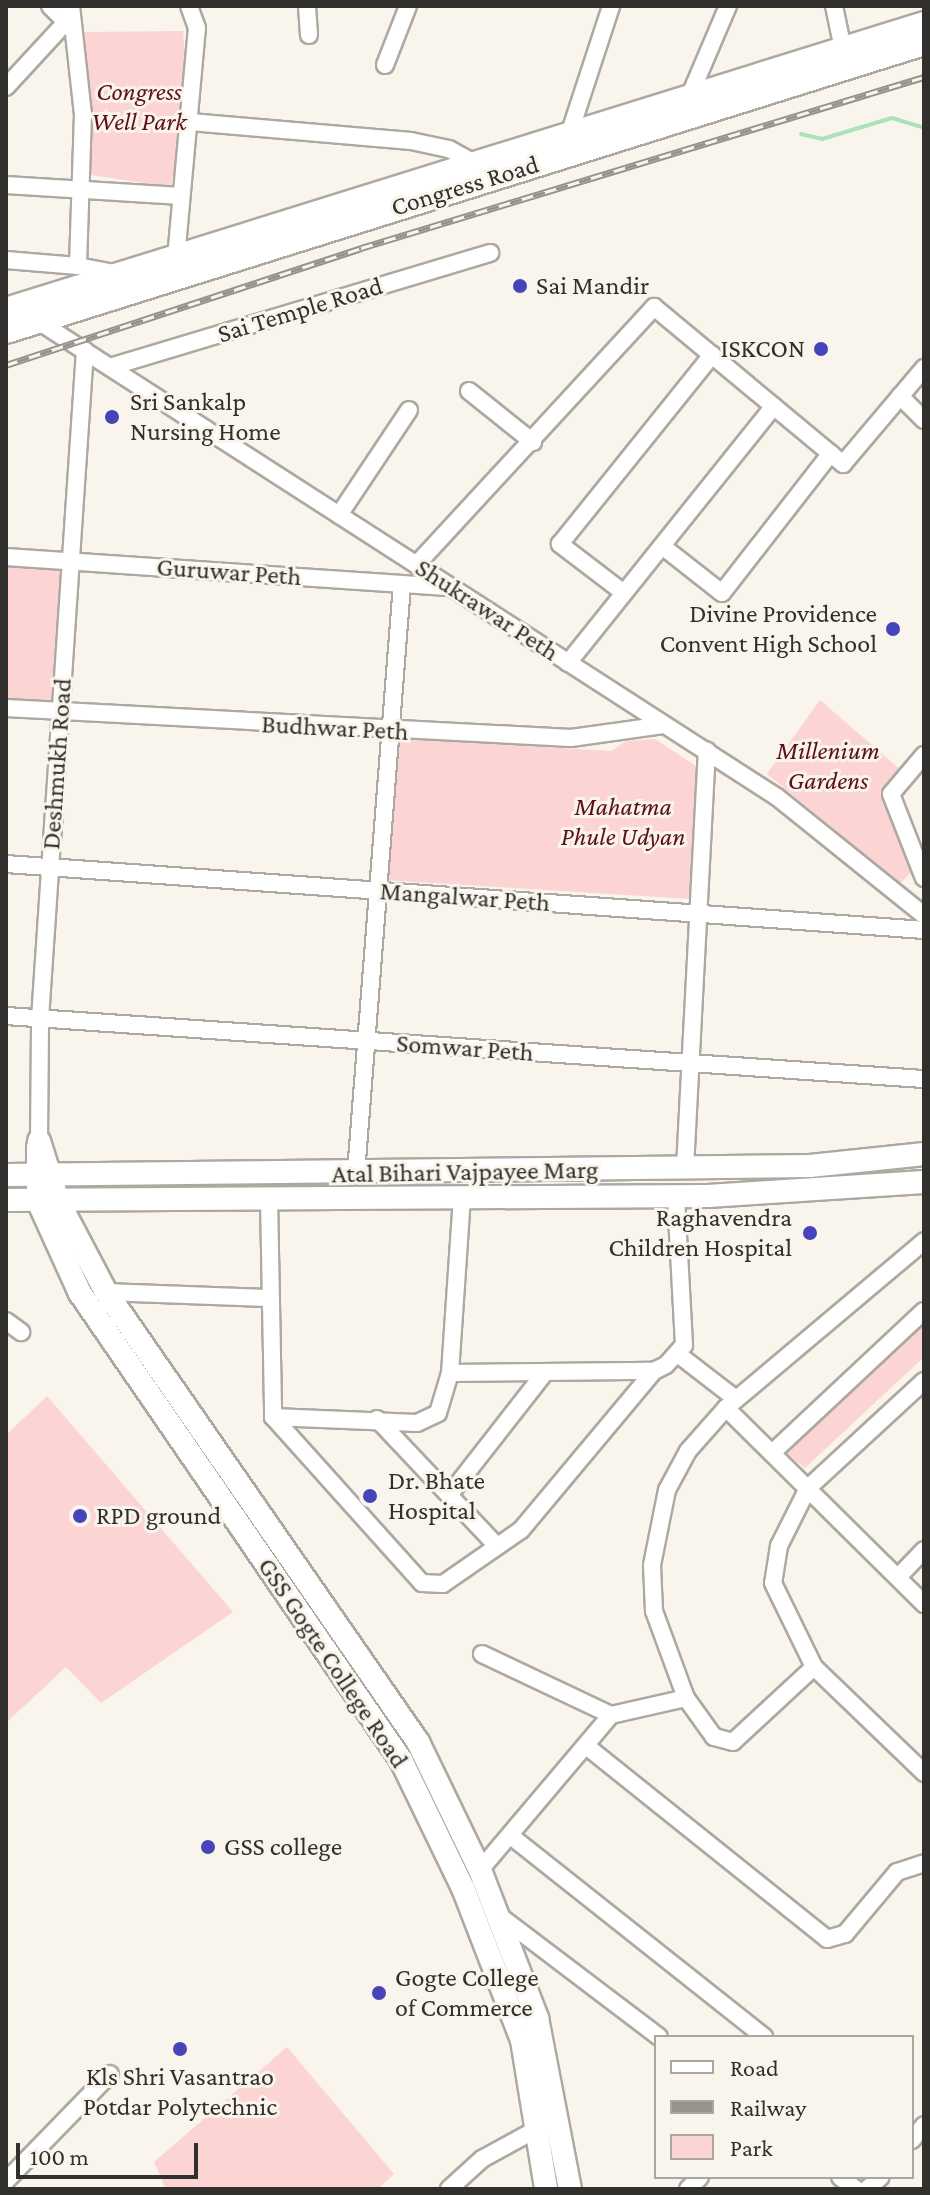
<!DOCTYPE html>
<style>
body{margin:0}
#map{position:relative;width:930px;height:2195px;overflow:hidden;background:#f9f5ec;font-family:"Crimson Pro",serif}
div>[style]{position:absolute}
.green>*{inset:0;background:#fbd4d3}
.stream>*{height:4px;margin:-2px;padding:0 2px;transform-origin:2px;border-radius:2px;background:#abe2b9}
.roads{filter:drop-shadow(2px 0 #ada9a1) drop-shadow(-2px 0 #ada9a1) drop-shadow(0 2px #ada9a1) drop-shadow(0 -2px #ada9a1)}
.minor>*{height:16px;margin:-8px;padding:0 8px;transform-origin:8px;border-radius:8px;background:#fff}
.major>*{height:22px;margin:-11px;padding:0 11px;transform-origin:11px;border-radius:11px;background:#fff}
.highway>*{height:24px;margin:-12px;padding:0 12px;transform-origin:12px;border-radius:12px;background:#fff}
.rail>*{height:7px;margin-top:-3.5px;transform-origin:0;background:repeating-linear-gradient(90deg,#f9f5ec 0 12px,#96938d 0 24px);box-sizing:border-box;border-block:2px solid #96938d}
.dots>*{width:22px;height:22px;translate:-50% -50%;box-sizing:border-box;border:4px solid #f9f5ec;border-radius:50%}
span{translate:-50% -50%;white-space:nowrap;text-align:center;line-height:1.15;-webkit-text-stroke:6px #f9f5ec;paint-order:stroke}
.park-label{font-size:26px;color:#5d0e1a;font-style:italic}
.street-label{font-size:26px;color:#32302d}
.poi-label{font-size:26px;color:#32302d}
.left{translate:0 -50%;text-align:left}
.right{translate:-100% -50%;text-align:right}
.frame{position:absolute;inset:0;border:8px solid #32302d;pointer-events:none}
.legend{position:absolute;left:654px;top:2035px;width:260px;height:144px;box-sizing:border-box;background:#f9f5ec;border:2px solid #a9a6a0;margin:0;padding:10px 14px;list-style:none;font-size:24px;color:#32302d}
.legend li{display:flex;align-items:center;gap:16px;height:40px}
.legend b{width:40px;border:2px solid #a9a6a0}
.scale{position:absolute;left:16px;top:2143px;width:182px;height:36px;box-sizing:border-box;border:4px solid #32302d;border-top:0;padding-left:10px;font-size:24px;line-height:28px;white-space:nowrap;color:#32302d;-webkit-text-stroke:6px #f9f5ec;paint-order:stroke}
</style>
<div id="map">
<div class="green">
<div style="clip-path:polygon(183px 31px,190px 114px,170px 187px,85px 174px,90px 93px,84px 32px)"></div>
<div style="clip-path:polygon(6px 564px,63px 568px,54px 705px,6px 701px)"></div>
<div style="clip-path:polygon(820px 700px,902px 771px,885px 792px,916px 868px,900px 883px,767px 774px)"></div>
<div style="clip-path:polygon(391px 738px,611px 751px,626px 741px,655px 739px,699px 768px,691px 899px,383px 880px)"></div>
<div style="clip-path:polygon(924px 1316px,924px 1357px,805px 1468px,778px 1446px)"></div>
<div style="clip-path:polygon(47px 1396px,233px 1612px,101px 1703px,66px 1667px,6px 1723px,6px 1435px)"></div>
<div style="clip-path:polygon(287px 2047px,394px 2174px,378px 2189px,166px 2189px,154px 2162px)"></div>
</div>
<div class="stream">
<div style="left:801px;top:134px;width:22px;rotate:13deg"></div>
<div style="left:822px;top:139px;width:73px;rotate:-16.7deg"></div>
<div style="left:892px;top:118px;width:34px;rotate:17deg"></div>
<div style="left:924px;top:307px;width:18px;rotate:90deg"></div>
</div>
<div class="roads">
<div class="minor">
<div style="left:50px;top:6px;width:30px;rotate:45deg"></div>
<div style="left:71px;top:6px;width:109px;rotate:83.7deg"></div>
<div style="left:83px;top:114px;width:152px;rotate:91.9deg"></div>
<div style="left:78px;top:266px;width:37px;rotate:11deg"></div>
<div style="left:307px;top:6px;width:29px;rotate:86deg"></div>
<div style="left:834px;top:6px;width:44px;rotate:78.2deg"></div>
<div style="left:385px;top:65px;width:63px;rotate:-68.7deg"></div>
<div style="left:6px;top:87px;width:88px;rotate:-47.3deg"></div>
<div style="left:690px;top:95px;width:97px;rotate:-66.9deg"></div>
<div style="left:190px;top:122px;width:222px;rotate:4.9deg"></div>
<div style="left:411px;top:141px;width:39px;rotate:12deg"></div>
<div style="left:449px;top:149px;width:31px;rotate:29deg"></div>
<div style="left:567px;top:141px;width:142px;rotate:-71.9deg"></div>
<div style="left:6px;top:185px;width:175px;rotate:3.6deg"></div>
<div style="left:176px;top:258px;width:231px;rotate:-84.8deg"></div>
<div style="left:197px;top:28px;width:23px;rotate:-110deg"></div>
<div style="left:6px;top:260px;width:72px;rotate:4.8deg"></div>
<div style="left:38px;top:321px;width:879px;rotate:32.79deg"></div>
<div style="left:777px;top:797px;width:189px;rotate:38.8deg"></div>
<div style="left:110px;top:367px;width:397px;rotate:-16.7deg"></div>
<div style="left:469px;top:391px;width:82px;rotate:38.6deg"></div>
<div style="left:900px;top:396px;width:34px;rotate:45deg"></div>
<div style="left:339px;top:515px;width:126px;rotate:-56.3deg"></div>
<div style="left:662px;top:546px;width:76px;rotate:38.1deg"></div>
<div style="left:722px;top:593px;width:177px;rotate:-52.1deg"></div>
<div style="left:6px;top:557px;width:442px;rotate:3.9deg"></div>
<div style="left:417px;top:564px;width:350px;rotate:-47.3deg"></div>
<div style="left:654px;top:307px;width:246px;rotate:39.7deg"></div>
<div style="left:843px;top:464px;width:126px;rotate:-49.8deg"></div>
<div style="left:624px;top:593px;width:81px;rotate:-142.6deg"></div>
<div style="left:560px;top:544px;width:243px;rotate:-51.2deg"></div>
<div style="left:568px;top:663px;width:329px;rotate:-51.3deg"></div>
<div style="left:6px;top:708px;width:566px;rotate:3.04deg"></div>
<div style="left:571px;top:738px;width:93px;rotate:-8deg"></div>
<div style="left:924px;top:755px;width:51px;rotate:130.2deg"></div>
<div style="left:891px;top:794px;width:90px;rotate:68.6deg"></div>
<div style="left:6px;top:864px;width:920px;rotate:4.11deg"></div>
<div style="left:6px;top:1016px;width:920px;rotate:3.93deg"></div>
<div style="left:39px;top:1141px;width:122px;rotate:-89.5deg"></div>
<div style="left:40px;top:1019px;width:670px;rotate:-86.15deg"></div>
<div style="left:685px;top:1168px;width:418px;rotate:-87deg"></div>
<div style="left:356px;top:1173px;width:591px;rotate:-85.53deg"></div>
<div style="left:269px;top:1199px;width:218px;rotate:88.9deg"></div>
<div style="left:273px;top:1417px;width:223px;rotate:48.1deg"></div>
<div style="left:422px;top:1583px;width:21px;rotate:3deg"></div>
<div style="left:443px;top:1584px;width:95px;rotate:-34.7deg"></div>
<div style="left:521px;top:1530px;width:207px;rotate:-50.1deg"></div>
<div style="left:106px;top:1292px;width:160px;rotate:2.1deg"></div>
<div style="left:6px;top:1321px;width:19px;rotate:36deg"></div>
<div style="left:679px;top:1355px;width:72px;rotate:37.7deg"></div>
<div style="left:450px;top:1373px;width:204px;rotate:-0.6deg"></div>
<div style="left:654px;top:1371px;width:13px;rotate:-27deg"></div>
<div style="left:666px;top:1365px;width:27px;rotate:-48deg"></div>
<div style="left:684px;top:1345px;width:149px;rotate:-93.1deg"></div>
<div style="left:924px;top:1381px;width:158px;rotate:137.3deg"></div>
<div style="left:808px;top:1488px;width:65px;rotate:116.6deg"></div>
<div style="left:779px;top:1546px;width:37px;rotate:99deg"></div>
<div style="left:773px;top:1583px;width:93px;rotate:64deg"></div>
<div style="left:814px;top:1667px;width:153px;rotate:43.9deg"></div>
<div style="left:726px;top:1408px;width:279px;rotate:44.7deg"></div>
<div style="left:273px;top:1417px;width:144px;rotate:2.4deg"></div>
<div style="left:417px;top:1423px;width:23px;rotate:-25deg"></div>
<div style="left:438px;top:1413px;width:42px;rotate:-73.3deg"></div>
<div style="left:450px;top:1373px;width:175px;rotate:-86.1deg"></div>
<div style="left:377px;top:1419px;width:175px;rotate:46.6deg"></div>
<div style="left:772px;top:1453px;width:208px;rotate:-43.1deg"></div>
<div style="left:450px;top:1494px;width:151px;rotate:-52deg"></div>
<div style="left:899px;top:1576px;width:36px;rotate:-46deg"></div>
<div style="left:482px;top:1654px;width:143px;rotate:25.3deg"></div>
<div style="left:611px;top:1715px;width:77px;rotate:-12.8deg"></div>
<div style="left:814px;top:1667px;width:110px;rotate:137.2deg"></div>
<div style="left:733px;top:1742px;width:20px;rotate:-165deg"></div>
<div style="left:714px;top:1737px;width:48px;rotate:-125.7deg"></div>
<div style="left:686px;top:1698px;width:93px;rotate:-110.2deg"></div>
<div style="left:654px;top:1611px;width:46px;rotate:-92.5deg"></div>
<div style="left:652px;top:1565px;width:76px;rotate:-78.7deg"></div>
<div style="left:667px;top:1490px;width:44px;rotate:-61.7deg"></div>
<div style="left:688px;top:1451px;width:57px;rotate:-48.5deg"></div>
<div style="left:726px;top:1408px;width:259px;rotate:-40.1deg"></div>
<div style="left:590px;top:1749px;width:304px;rotate:38.7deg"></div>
<div style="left:827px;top:1939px;width:19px;rotate:-16deg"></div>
<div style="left:845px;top:1934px;width:81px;rotate:-50deg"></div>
<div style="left:897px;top:1872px;width:28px;rotate:-18deg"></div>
<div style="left:512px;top:1837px;width:322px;rotate:38.4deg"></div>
<div style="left:480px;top:1870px;width:203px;rotate:-49.8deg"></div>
<div style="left:497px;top:1914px;width:203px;rotate:37.2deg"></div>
<div style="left:912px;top:2140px;width:19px;rotate:-51deg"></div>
<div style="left:840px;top:2177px;width:20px;rotate:37deg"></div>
<div style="left:6px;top:2181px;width:149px;rotate:-45.8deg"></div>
<div style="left:449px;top:2189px;width:45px;rotate:-42.3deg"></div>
<div style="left:482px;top:2159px;width:73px;rotate:-28.7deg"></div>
<div style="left:688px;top:2189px;width:17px;rotate:-45deg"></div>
<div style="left:867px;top:2189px;width:18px;rotate:-41deg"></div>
</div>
<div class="major">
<div style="left:39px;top:1141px;width:63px;rotate:72.4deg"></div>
<div style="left:58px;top:1201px;width:103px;rotate:62.2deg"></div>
<div style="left:106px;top:1292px;width:548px;rotate:55.27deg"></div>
<div style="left:418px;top:1742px;width:142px;rotate:64.2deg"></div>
<div style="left:480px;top:1870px;width:159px;rotate:68.9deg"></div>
<div style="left:537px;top:2018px;width:174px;rotate:79.1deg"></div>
<div style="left:38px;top:1147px;width:54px;rotate:90deg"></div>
<div style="left:38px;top:1201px;width:101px;rotate:65.5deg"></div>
<div style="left:80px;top:1293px;width:567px;rotate:55.5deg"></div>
<div style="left:401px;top:1760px;width:142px;rotate:64.2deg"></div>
<div style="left:463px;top:1888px;width:163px;rotate:68.8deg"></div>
<div style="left:522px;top:2040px;width:151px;rotate:80.8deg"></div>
<div style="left:6px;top:1175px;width:804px;rotate:-0.64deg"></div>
<div style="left:810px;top:1166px;width:115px;rotate:-6deg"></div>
<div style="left:6px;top:1200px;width:702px;rotate:-0.33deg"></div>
<div style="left:708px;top:1196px;width:216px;rotate:-3.7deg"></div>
</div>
<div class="highway">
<div style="left:6px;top:310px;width:962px;rotate:-17.3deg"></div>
<div style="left:6px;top:331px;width:962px;rotate:-17.42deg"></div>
</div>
</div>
<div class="rail">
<div style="left:6px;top:365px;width:374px;rotate:-18.2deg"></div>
<div style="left:361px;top:248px;width:588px;rotate:-16.9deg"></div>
</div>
<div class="dots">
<div style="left:520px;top:286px;background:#4744ba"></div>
<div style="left:821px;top:349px;background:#4744ba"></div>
<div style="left:112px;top:417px;background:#4744ba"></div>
<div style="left:893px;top:629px;background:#4744ba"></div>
<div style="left:810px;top:1233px;background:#4744ba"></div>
<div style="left:370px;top:1496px;background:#4744ba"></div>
<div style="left:80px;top:1516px;background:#4744ba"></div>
<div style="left:208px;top:1847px;background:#4744ba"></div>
<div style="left:379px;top:1993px;background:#4744ba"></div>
<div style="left:180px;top:2049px;background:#4744ba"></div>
</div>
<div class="park-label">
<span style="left:139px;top:107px">Congress<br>Well Park</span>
<span style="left:828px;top:766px">Millenium<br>Gardens</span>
<span style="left:623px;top:822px">Mahatma<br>Phule Udyan</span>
</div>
<div class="street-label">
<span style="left:465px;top:186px;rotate:-17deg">Congress Road</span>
<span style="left:300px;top:310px;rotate:-17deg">Sai Temple Road</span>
<span style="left:229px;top:572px;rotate:4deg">Guruwar Peth</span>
<span style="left:487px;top:610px;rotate:33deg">Shukrawar Peth</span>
<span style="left:335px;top:728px;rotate:3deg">Budhwar Peth</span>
<span style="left:57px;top:764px;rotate:-86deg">Deshmukh Road</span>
<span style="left:465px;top:897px;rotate:4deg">Mangalwar Peth</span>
<span style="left:465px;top:1048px;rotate:4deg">Somwar Peth</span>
<span style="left:465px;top:1172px;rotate:-1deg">Atal Bihari Vajpayee Marg</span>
<span style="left:333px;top:1663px;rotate:56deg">GSS Gogte College Road</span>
</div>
<div class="poi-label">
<span class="left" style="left:536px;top:286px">Sai Mandir</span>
<span class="right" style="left:805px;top:349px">ISKCON</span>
<span class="left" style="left:130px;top:417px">Sri Sankalp<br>Nursing Home</span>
<span class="right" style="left:877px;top:629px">Divine Providence<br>Convent High School</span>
<span class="right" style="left:792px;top:1233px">Raghavendra<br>Children Hospital</span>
<span class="left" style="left:388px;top:1496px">Dr. Bhate<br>Hospital</span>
<span class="left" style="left:96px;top:1516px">RPD ground</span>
<span class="left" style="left:224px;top:1847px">GSS college</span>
<span class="left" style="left:395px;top:1993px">Gogte College<br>of Commerce</span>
<span style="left:180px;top:2092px">Kls Shri Vasantrao<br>Potdar Polytechnic</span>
</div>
<div class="frame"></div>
<ul class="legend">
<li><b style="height:10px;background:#fff"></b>Road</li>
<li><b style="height:10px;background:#96938d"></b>Railway</li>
<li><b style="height:22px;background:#fbd4d3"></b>Park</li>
</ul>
<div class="scale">100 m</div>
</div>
